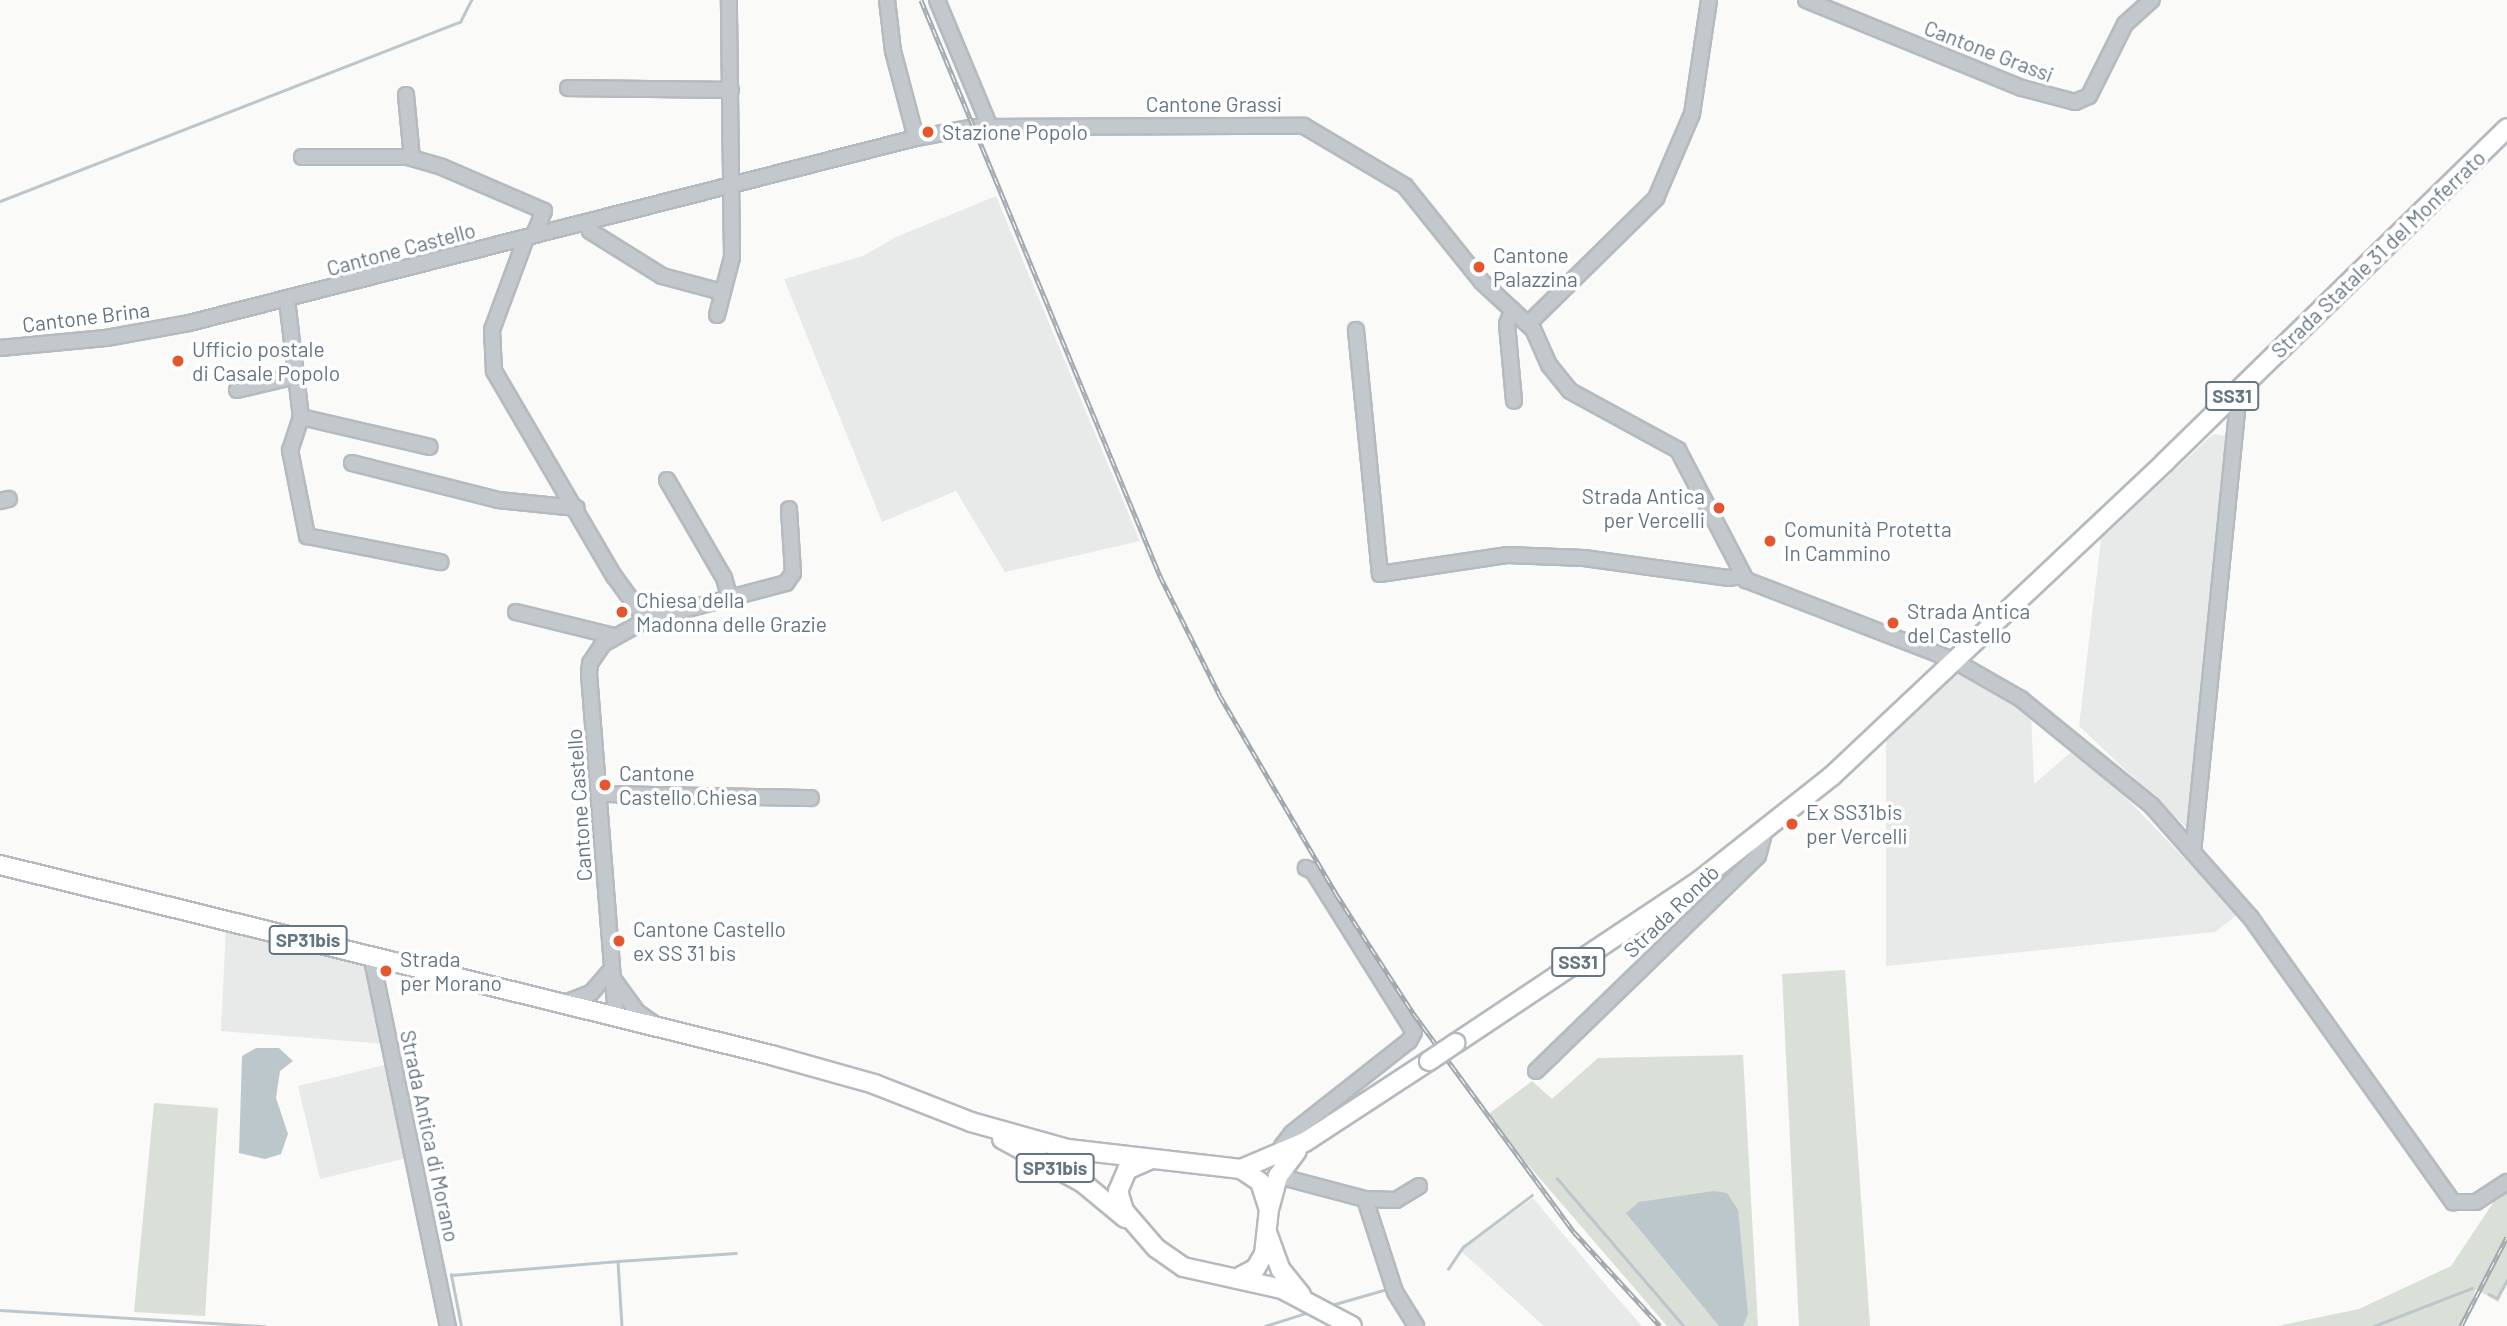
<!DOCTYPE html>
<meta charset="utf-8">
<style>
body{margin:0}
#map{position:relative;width:2507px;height:1326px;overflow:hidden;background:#fafaf8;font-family:Barlow,sans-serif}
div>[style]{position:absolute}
.built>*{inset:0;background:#e8e9e9}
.green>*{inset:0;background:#dadfd7}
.water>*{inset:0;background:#bbc7cb}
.stream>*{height:2.5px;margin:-1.25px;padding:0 1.25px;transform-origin:1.25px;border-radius:1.25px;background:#bbc7cb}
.roads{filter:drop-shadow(2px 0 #b5babe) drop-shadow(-2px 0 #b5babe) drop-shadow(0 2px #b5babe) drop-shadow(0 -2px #b5babe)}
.minor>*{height:14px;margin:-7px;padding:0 7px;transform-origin:7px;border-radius:7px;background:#c3c8cc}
.major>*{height:18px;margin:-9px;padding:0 9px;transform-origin:9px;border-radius:9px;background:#fff}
.rail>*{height:5px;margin-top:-2.5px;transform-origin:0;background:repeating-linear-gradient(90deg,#fff 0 8px,#a2aab0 0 16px);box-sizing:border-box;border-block:2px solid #a2aab0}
.bridges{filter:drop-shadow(2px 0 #b5babe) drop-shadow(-2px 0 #b5babe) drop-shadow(0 2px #b5babe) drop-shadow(0 -2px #b5babe)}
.major-bridge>*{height:18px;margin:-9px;padding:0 9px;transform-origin:9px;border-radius:9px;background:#fff}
.dots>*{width:19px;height:19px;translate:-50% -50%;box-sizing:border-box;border:4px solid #fff;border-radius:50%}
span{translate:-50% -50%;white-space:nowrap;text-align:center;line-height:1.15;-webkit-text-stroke:7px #fff;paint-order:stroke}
.shield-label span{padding:2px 5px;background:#fff;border:2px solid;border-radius:5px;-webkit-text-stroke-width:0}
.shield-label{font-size:19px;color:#657683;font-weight:700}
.street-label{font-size:21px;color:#657683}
.poi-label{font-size:21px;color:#657683}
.left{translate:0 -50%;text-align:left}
.right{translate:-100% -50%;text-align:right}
</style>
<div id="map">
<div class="built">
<div style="clip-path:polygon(996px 196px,1140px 541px,1005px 572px,956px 491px,882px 522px,784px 279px,863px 256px,896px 237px)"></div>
<div style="clip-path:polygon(2213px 434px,2227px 436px,2187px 828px,2079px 726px,2101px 539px)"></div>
<div style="clip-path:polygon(1960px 671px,2031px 713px,2034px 784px,2077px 747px,2238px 914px,2215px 932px,1886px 966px,1886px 737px)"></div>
<div style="clip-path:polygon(226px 926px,366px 960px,386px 1044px,221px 1031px)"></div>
<div style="clip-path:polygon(389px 1064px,411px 1157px,320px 1179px,298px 1086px)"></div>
<div style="clip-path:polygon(1533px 1198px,1610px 1290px,1642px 1326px,1544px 1326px,1461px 1251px)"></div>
</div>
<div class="green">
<div style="clip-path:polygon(1845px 970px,1870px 1326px,1799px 1326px,1782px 974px)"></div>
<div style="clip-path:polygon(1743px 1055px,1758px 1326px,1667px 1326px,1486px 1116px,1532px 1081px,1552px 1099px,1598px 1058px)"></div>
<div style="clip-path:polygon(154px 1103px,218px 1108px,205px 1316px,134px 1312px)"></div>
<div style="clip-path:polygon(2507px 1182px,2507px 1284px,2498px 1302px,2476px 1289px,2462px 1326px,2277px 1326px,2359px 1309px,2451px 1266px)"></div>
</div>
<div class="water">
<div style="clip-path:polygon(256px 1048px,279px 1048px,293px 1061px,280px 1071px,276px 1098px,288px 1134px,281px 1154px,265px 1159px,239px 1153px,242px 1056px)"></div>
<div style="clip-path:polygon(1714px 1191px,1727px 1193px,1738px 1210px,1748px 1314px,1743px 1326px,1719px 1326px,1626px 1213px,1639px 1202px)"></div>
</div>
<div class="stream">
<div style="left:0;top:201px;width:494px;rotate:-21.3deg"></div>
<div style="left:460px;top:22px;width:25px;rotate:-63deg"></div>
<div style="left:1557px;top:1178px;width:195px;rotate:49.4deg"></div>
<div style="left:618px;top:1261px;width:118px;rotate:-3.9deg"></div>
<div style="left:1448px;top:1269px;width:27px;rotate:-56deg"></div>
<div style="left:1463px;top:1247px;width:86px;rotate:-37deg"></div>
<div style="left:2489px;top:1294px;width:9px;rotate:27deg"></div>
<div style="left:2497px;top:1298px;width:21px;rotate:-61deg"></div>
<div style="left:1328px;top:1306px;width:61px;rotate:-16.1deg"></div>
<div style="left:0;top:1310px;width:265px;rotate:3.5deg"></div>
<div style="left:461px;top:1326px;width:52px;rotate:-101.1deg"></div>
<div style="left:451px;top:1275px;width:168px;rotate:-4.8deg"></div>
<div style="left:618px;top:1261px;width:65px;rotate:86.5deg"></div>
<div style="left:1265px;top:1326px;width:46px;rotate:-17.7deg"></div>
<div style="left:2374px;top:1326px;width:105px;rotate:-21.2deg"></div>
</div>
<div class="roads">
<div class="minor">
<div style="left:887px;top:0;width:51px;rotate:83.3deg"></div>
<div style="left:893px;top:51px;width:90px;rotate:75.2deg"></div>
<div style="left:937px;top:0;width:135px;rotate:67.4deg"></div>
<div style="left:1806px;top:0;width:233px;rotate:22.2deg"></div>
<div style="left:2022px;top:88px;width:55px;rotate:14.8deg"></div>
<div style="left:2075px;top:102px;width:15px;rotate:-23deg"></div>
<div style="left:2089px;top:96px;width:80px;rotate:-63.4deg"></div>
<div style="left:2125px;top:24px;width:36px;rotate:-42deg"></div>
<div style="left:568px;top:88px;width:163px;rotate:0.7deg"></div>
<div style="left:406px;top:95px;width:63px;rotate:84.6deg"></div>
<div style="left:302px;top:157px;width:106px"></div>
<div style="left:408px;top:157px;width:35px;rotate:16deg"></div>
<div style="left:442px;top:167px;width:111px;rotate:23.3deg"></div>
<div style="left:544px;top:211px;width:26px;rotate:113deg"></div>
<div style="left:587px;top:222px;width:9px;rotate:72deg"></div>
<div style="left:590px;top:231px;width:85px;rotate:32deg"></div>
<div style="left:662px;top:276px;width:62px;rotate:14.9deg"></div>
<div style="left:526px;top:238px;width:98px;rotate:110.3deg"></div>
<div style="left:492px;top:330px;width:41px;rotate:87.2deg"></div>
<div style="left:494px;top:371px;width:238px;rotate:59.7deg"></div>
<div style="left:614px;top:576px;width:54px;rotate:54deg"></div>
<div style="left:646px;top:620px;width:49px;rotate:150.8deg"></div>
<div style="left:603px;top:644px;width:23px;rotate:124deg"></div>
<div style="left:590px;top:663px;width:11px;rotate:95deg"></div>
<div style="left:589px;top:674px;width:344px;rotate:85.5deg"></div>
<div style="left:287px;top:300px;width:118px;rotate:83.2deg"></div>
<div style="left:301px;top:417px;width:132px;rotate:13.1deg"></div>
<div style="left:1512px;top:311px;width:14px;rotate:111deg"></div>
<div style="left:1507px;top:324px;width:77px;rotate:84.8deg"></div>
<div style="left:717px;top:315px;width:60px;rotate:-75.5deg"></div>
<div style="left:732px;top:257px;width:257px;rotate:-90.7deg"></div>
<div style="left:1528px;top:324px;width:180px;rotate:-44.5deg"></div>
<div style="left:1656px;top:198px;width:91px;rotate:-66.8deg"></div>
<div style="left:1692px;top:114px;width:115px;rotate:-81.5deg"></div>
<div style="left:1356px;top:330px;width:245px;rotate:84.4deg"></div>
<div style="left:1380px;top:574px;width:128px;rotate:-8.5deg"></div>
<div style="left:1507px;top:555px;width:77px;rotate:2.2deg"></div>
<div style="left:1584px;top:558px;width:145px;rotate:7.9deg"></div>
<div style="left:1728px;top:578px;width:15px;rotate:-8deg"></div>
<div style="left:0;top:348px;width:106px;rotate:-5.4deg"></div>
<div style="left:106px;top:338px;width:84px;rotate:-10.2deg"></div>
<div style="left:189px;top:323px;width:750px;rotate:-14.28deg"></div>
<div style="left:916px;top:138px;width:59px;rotate:-10.7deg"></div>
<div style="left:974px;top:127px;width:330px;rotate:-0.2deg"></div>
<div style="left:1304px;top:126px;width:117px;rotate:30.7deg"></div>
<div style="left:1405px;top:186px;width:123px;rotate:51.3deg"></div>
<div style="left:1482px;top:282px;width:69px;rotate:42.7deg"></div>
<div style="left:1533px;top:329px;width:39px;rotate:66deg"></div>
<div style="left:1549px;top:365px;width:33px;rotate:51deg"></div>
<div style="left:1570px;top:391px;width:123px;rotate:28.6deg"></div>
<div style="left:1678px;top:450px;width:147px;rotate:62.4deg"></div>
<div style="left:1746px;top:580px;width:222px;rotate:21.1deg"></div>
<div style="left:1953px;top:660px;width:78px;rotate:29.8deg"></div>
<div style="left:2021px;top:699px;width:169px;rotate:39.2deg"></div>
<div style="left:2152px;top:806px;width:149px;rotate:48.5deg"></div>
<div style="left:2251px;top:918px;width:349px;rotate:54.6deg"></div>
<div style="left:2453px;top:1202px;width:23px"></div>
<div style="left:2476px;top:1202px;width:37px;rotate:-33deg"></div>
<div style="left:237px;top:390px;width:61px;rotate:-13.3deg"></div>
<div style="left:301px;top:417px;width:35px;rotate:108deg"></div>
<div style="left:290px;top:450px;width:88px;rotate:78.8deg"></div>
<div style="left:307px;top:536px;width:136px;rotate:11.1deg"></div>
<div style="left:352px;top:463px;width:151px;rotate:14.2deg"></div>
<div style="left:498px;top:500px;width:79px;rotate:5.8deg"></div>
<div style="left:667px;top:480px;width:113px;rotate:59.8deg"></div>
<div style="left:724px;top:578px;width:18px;rotate:74deg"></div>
<div style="left:0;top:501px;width:9px;rotate:-13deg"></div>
<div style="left:516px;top:612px;width:101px;rotate:13.8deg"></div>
<div style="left:646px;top:620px;width:145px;rotate:-14.8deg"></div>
<div style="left:786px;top:583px;width:12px;rotate:-55deg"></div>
<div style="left:793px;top:573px;width:64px;rotate:-93.6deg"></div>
<div style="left:599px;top:794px;width:212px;rotate:1.1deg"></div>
<div style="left:2193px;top:852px;width:465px;rotate:-84.3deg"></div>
<div style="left:371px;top:955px;width:379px;rotate:78.3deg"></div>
<div style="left:614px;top:980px;width:39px;rotate:54deg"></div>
<div style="left:637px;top:1012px;width:21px;rotate:35deg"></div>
<div style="left:562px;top:1004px;width:31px;rotate:-21deg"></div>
<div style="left:591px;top:993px;width:32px;rotate:-49deg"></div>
<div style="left:1536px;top:1071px;width:309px;rotate:-44.1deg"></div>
<div style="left:1758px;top:856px;width:23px;rotate:-75deg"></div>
<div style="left:1280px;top:1158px;width:12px;rotate:-81deg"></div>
<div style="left:1282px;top:1146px;width:16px;rotate:-52deg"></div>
<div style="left:1292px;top:1133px;width:149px;rotate:-38.2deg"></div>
<div style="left:1409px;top:1041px;width:10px;rotate:-61deg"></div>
<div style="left:1414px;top:1032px;width:190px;rotate:-122.1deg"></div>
<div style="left:1313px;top:871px;width:8px;rotate:-157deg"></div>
<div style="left:1278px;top:1176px;width:90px;rotate:14.8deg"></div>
<div style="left:1365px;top:1199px;width:98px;rotate:72.1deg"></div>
<div style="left:1395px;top:1292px;width:40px;rotate:58deg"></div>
<div style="left:1365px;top:1199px;width:31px;rotate:2deg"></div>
<div style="left:1396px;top:1200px;width:27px;rotate:-31deg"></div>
</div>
<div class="major">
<div style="left:0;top:865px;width:794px;rotate:13.84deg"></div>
<div style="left:771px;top:1055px;width:107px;rotate:15.7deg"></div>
<div style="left:874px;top:1084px;width:104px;rotate:21.4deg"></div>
<div style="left:971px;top:1122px;width:101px;rotate:15.6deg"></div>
<div style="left:1068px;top:1149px;width:174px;rotate:6.6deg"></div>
<div style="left:1241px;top:1169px;width:23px;rotate:34deg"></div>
<div style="left:1260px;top:1182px;width:28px;rotate:72deg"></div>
<div style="left:1269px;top:1209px;width:45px;rotate:96.3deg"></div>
<div style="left:1264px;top:1254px;width:16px;rotate:120deg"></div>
<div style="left:1256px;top:1268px;width:18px;rotate:151deg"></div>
<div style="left:1456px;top:1043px;width:292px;rotate:-33.7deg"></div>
<div style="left:1699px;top:881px;width:169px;rotate:-38.3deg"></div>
<div style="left:1832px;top:776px;width:458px;rotate:-43.3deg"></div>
<div style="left:2165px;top:462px;width:478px;rotate:-44.3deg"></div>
<div style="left:1002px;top:1139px;width:92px;rotate:28.5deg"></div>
<div style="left:1083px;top:1183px;width:55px;rotate:39.8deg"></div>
<div style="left:1149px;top:1160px;width:24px;rotate:156deg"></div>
<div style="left:1127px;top:1170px;width:23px;rotate:113deg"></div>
<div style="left:1118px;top:1191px;width:21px;rotate:73deg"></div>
<div style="left:1124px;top:1211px;width:49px;rotate:49.1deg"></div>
<div style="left:1156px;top:1248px;width:33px;rotate:35deg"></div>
<div style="left:1183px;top:1267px;width:101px;rotate:12.5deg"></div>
<div style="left:1282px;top:1289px;width:79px;rotate:27.9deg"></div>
<div style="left:1241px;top:1169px;width:69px;rotate:-22.9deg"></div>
<div style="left:1305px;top:1142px;width:148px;rotate:-33.2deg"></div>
<div style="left:1270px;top:1206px;width:31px;rotate:-75deg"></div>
<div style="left:1278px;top:1176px;width:31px;rotate:-53deg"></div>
<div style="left:1268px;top:1235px;width:37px;rotate:70deg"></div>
<div style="left:1281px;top:1270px;width:32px;rotate:51deg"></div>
</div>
</div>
<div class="rail">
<div style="left:921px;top:0;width:624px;rotate:67.46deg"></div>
<div style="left:1160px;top:576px;width:134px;rotate:63.4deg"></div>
<div style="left:1220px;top:696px;width:229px;rotate:59.6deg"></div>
<div style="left:1336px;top:894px;width:142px;rotate:57.1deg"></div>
<div style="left:1413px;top:1013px;width:272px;rotate:53.7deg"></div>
<div style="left:1574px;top:1232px;width:127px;rotate:47.5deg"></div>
<div style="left:2461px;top:1326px;width:100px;rotate:-62.7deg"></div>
</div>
<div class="bridges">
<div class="major-bridge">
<div style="left:1429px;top:1061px;width:32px;rotate:-34deg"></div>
</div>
</div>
<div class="dots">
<div style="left:928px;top:132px;background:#e4572e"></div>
<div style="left:1479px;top:267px;background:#e4572e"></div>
<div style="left:178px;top:361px;background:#e4572e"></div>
<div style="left:1719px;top:508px;background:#e4572e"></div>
<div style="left:1770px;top:541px;background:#e4572e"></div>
<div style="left:622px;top:612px;background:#e4572e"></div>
<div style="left:1893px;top:623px;background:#e4572e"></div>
<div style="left:605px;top:785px;background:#e4572e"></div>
<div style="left:1792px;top:824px;background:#e4572e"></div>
<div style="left:619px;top:941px;background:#e4572e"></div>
<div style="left:386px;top:971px;background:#e4572e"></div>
</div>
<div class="shield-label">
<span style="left:2232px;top:396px">SS31</span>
<span style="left:308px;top:940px">SP31bis</span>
<span style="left:1578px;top:962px">SS31</span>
<span style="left:1055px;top:1168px">SP31bis</span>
</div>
<div class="street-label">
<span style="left:1989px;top:51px;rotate:21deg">Cantone Grassi</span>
<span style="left:1214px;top:104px">Cantone Grassi</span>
<span style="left:401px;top:249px;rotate:-15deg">Cantone Castello</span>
<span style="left:2378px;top:254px;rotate:-44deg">Strada Statale 31 del Monferrato</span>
<span style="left:86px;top:317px;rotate:-7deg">Cantone Brina</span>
<span style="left:579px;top:805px;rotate:-94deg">Cantone Castello</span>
<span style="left:1671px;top:911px;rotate:-44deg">Strada Rondò</span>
<span style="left:430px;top:1136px;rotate:78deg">Strada Antica di Morano</span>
</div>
<div class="poi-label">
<span class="left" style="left:942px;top:132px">Stazione Popolo</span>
<span class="left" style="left:1493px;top:267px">Cantone<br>Palazzina</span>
<span class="left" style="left:192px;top:361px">Ufficio postale<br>di Casale Popolo</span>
<span class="right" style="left:1705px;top:508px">Strada Antica<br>per Vercelli</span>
<span class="left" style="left:1784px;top:541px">Comunità Protetta<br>In Cammino</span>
<span class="left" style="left:636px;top:612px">Chiesa della<br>Madonna delle Grazie</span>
<span class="left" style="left:1907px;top:623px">Strada Antica<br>del Castello</span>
<span class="left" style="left:619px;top:785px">Cantone<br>Castello Chiesa</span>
<span class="left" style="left:1806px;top:824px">Ex SS31bis<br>per Vercelli</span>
<span class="left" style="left:633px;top:941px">Cantone Castello<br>ex SS 31 bis</span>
<span class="left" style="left:400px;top:971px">Strada<br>per Morano</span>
</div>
</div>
